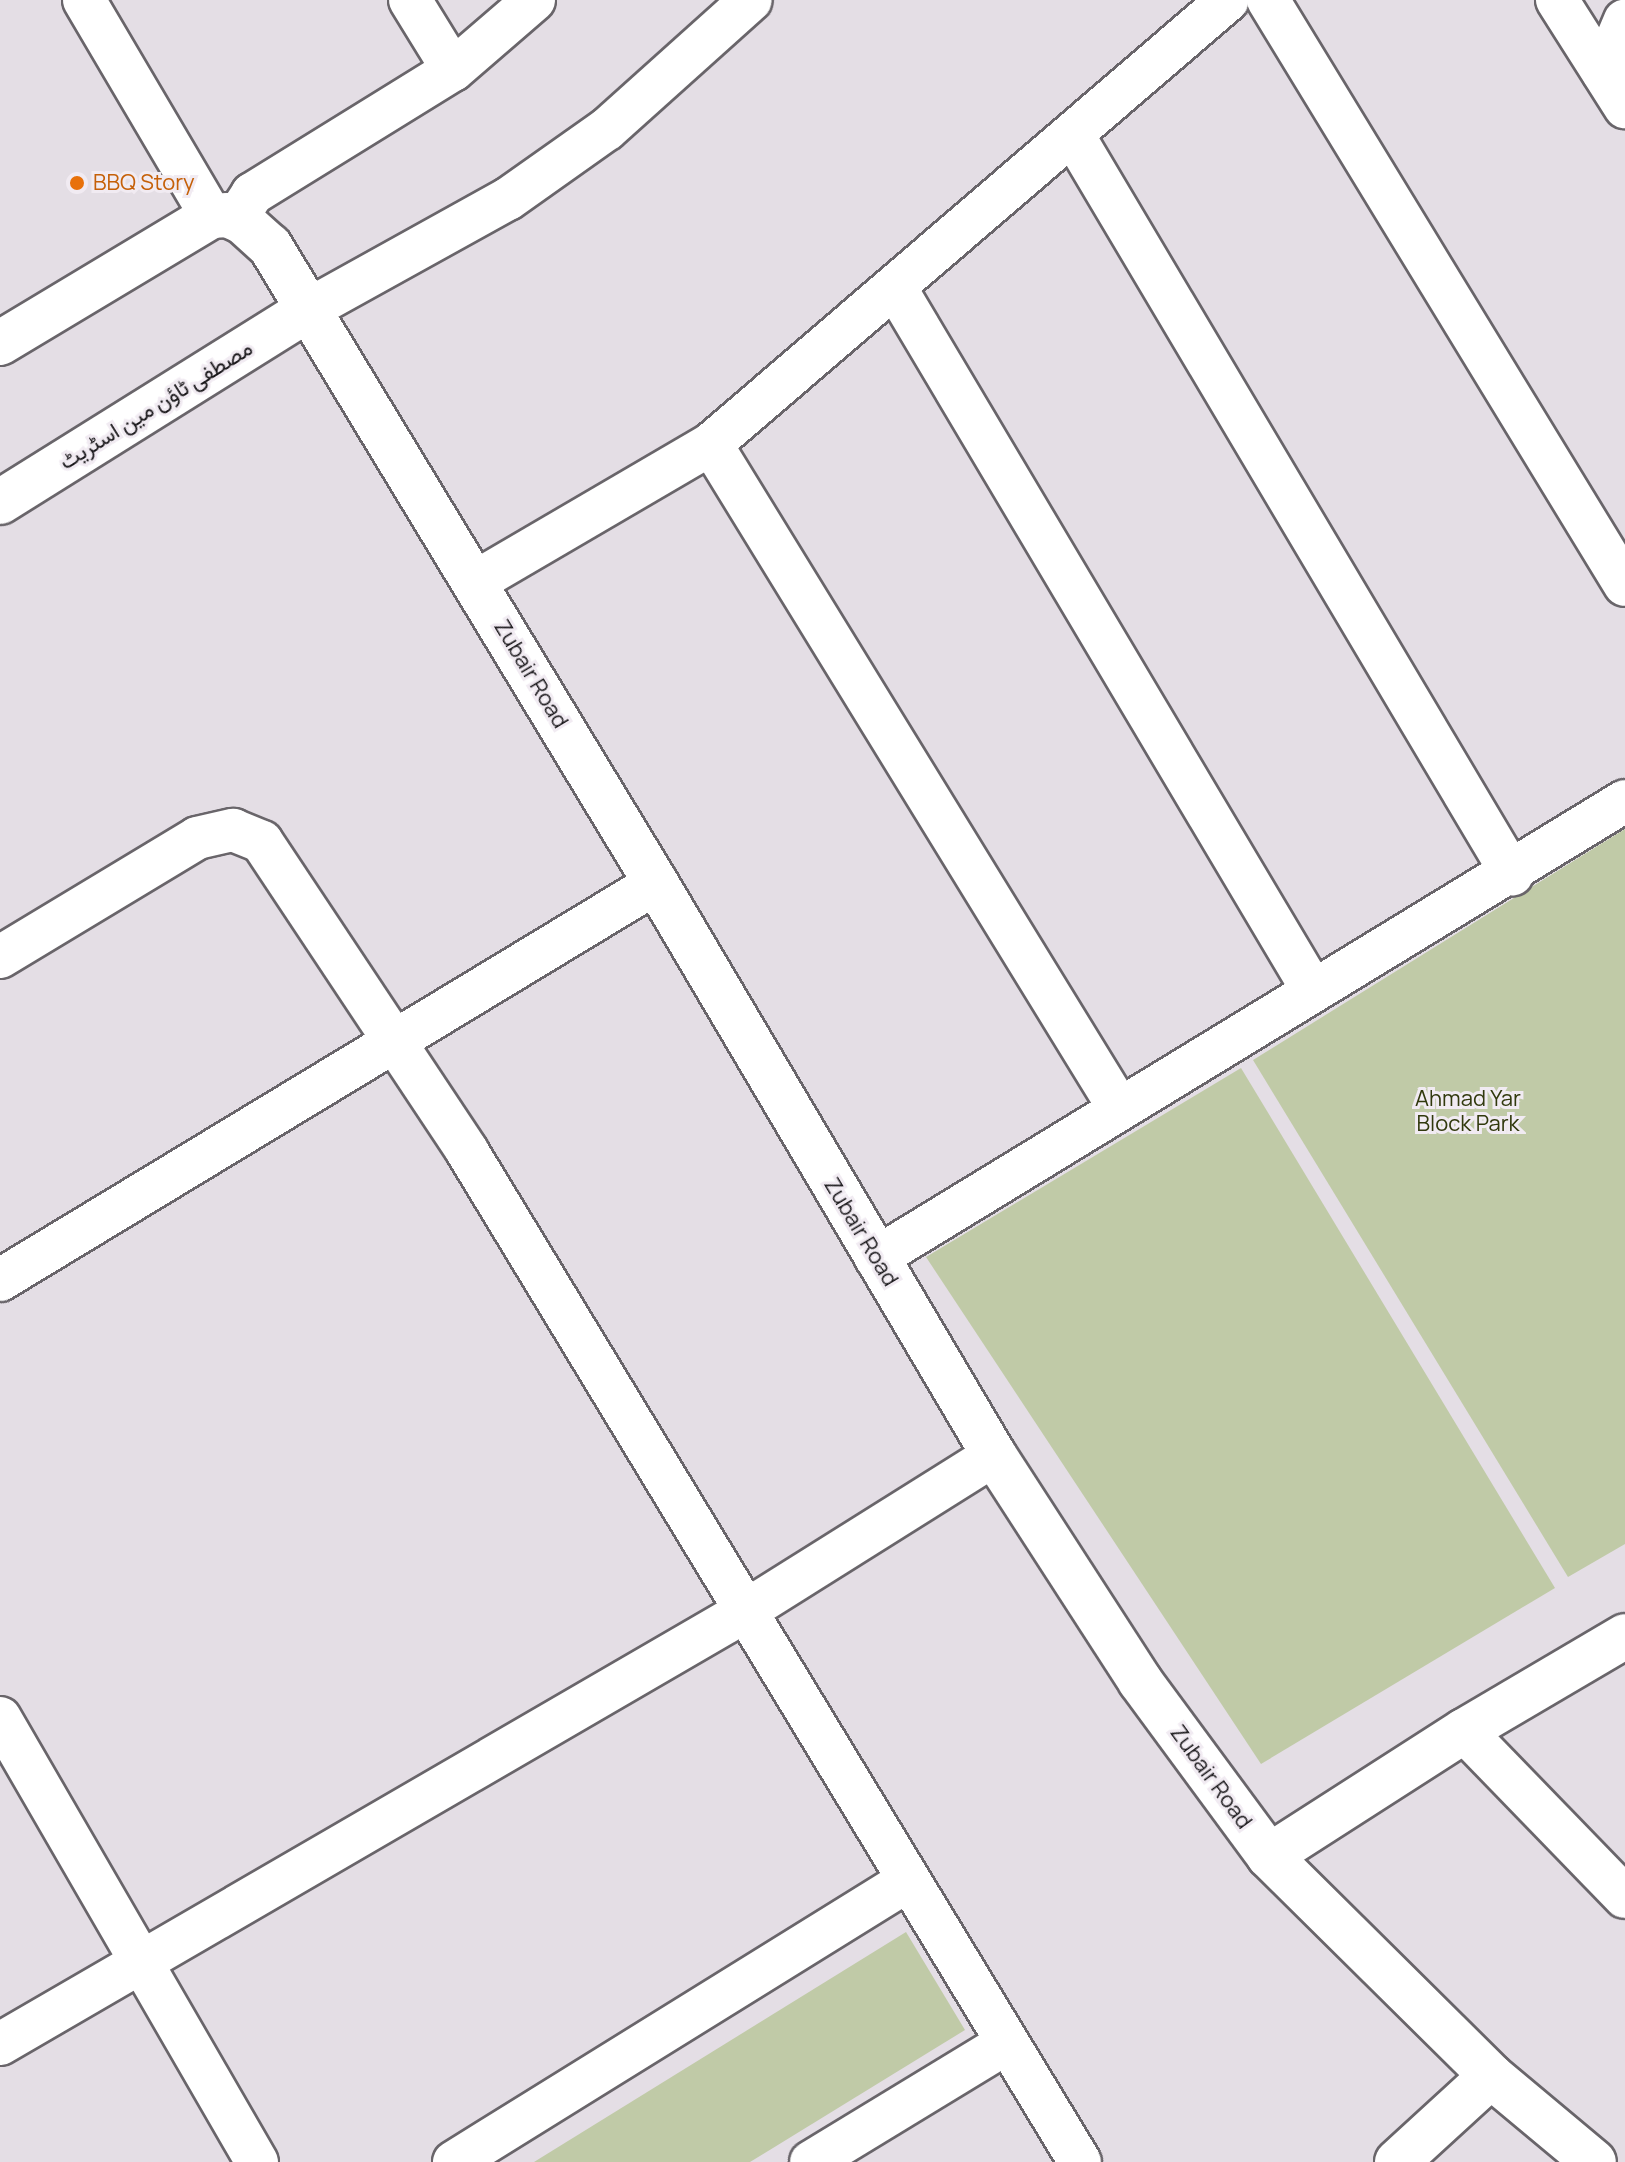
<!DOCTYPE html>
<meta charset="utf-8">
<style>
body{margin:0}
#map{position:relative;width:1625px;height:2162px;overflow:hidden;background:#e4dee5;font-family:Manrope,Vazirmatn,sans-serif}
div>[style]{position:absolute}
.green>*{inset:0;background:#c0caa7}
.roads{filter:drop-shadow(2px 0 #69656a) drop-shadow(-2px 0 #69656a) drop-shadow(0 2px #69656a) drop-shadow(0 -2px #69656a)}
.minor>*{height:42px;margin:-21px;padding:0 21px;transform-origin:21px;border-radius:21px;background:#fff}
.tertiary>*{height:44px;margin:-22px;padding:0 22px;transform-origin:22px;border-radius:22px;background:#fff}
.dots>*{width:22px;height:22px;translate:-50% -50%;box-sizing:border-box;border:4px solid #f1ebf2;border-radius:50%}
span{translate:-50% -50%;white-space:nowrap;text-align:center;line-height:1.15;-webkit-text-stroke:6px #f1ebf2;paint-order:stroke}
.food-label{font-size:22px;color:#c56008}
.left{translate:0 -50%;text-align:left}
.street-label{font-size:22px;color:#1a181b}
.park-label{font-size:22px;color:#31390d}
</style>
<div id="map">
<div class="green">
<div style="clip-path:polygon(1625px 829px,1625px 1544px,1568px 1577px,1253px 1060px)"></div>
<div style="clip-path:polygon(1241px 1068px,1555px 1588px,1261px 1764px,926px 1257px)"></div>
<div style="clip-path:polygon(906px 1932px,965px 2030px,750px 2162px,534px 2162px)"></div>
</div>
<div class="roads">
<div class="minor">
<div style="left:84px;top:0;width:251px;rotate:59.5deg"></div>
<div style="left:410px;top:0;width:82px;rotate:58.4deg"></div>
<div style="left:1268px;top:0;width:685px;rotate:58.61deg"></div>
<div style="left:1557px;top:0;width:127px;rotate:57.6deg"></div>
<div style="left:1624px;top:69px;width:21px;rotate:172deg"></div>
<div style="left:1603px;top:72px;width:56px;rotate:-67.1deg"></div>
<div style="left:1073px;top:135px;width:860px;rotate:59.29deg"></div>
<div style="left:236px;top:219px;width:30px;rotate:-57deg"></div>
<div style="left:252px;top:194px;width:236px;rotate:-31.7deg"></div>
<div style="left:453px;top:70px;width:107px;rotate:-40.8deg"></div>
<div style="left:896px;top:289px;width:814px;rotate:59.28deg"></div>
<div style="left:311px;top:308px;width:225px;rotate:-29deg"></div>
<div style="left:508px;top:199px;width:121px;rotate:-35.3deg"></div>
<div style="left:607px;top:129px;width:193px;rotate:-41.9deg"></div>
<div style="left:711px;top:444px;width:779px;rotate:58.43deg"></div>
<div style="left:475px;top:582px;width:273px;rotate:-30.3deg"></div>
<div style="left:711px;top:444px;width:681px;rotate:-40.66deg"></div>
<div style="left:0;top:957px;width:230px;rotate:-31.1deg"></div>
<div style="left:197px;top:838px;width:37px;rotate:-13deg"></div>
<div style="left:233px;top:830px;width:31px;rotate:22deg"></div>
<div style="left:262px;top:842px;width:371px;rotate:56.4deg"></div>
<div style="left:467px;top:1151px;width:1182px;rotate:58.77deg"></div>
<div style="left:876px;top:1258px;width:877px;rotate:-31.39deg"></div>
<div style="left:0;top:1280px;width:767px;rotate:-31.18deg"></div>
<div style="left:0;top:1718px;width:513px;rotate:59.94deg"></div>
<div style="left:1464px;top:1731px;width:231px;rotate:45.9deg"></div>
<div style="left:0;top:2044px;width:860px;rotate:-30.14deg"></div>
<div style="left:744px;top:1612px;width:295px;rotate:-32.1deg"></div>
<div style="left:454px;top:2162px;width:533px;rotate:-31.81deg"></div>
<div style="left:811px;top:2162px;width:227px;rotate:-31.3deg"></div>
</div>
<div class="tertiary">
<div style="left:0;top:343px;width:246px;rotate:-31deg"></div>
<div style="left:211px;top:216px;width:17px;rotate:-3deg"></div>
<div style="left:228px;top:215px;width:17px;rotate:25deg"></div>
<div style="left:243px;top:222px;width:36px;rotate:42deg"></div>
<div style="left:270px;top:246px;width:745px;rotate:58.79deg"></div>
<div style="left:656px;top:883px;width:664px;rotate:59.42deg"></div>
<div style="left:994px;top:1455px;width:269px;rotate:57.1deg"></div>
<div style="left:1140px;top:1681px;width:217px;rotate:53.6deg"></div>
<div style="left:1269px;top:1856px;width:313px;rotate:44.7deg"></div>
<div style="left:1491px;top:2076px;width:134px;rotate:39.9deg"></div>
<div style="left:0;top:502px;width:367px;rotate:-32deg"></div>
<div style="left:1269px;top:1856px;width:232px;rotate:-32.7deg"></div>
<div style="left:1464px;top:1731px;width:187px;rotate:-30.5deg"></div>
<div style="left:1397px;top:2162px;width:127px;rotate:-42.5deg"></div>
</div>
</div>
<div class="dots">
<div style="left:77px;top:183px;background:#e8710a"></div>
</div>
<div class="food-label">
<span class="left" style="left:93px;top:183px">BBQ Story</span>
</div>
<div class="street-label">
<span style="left:156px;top:405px;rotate:-32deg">مصطفی ٹاؤن مین اسٹریٹ</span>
<span style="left:531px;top:674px;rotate:59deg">Zubair Road</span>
<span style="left:861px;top:1232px;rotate:59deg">Zubair Road</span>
<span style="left:1211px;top:1777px;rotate:54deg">Zubair Road</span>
</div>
<div class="park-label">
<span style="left:1468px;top:1111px">Ahmad Yar<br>Block Park</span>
</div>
</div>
